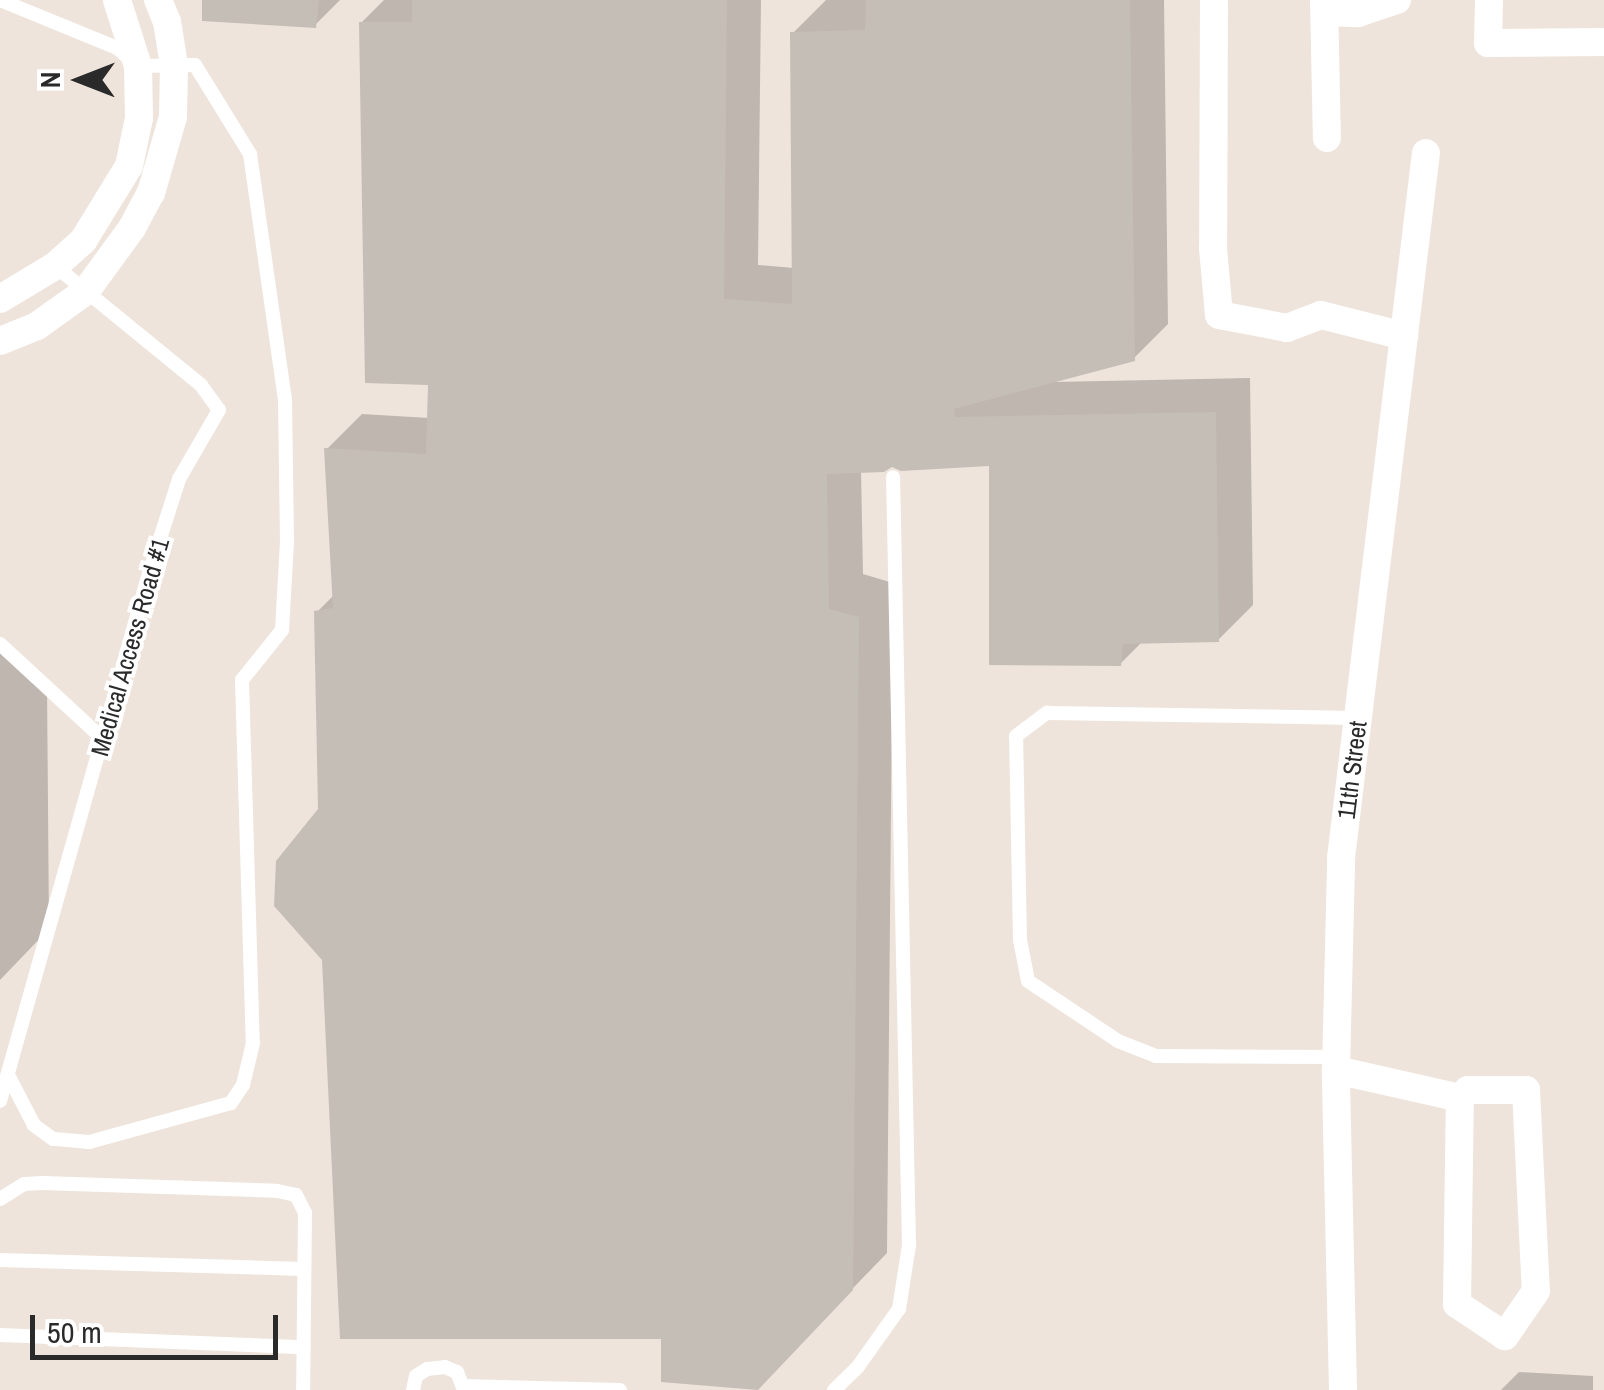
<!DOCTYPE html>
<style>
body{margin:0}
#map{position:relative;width:1604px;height:1390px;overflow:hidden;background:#eee4db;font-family:"Archivo Narrow",sans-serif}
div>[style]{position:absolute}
.shadow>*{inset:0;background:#0003}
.building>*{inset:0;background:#c5beb7}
.lane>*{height:14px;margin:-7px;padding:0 7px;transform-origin:7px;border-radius:7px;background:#fff}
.street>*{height:28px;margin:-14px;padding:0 14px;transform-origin:14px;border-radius:14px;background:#fff}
span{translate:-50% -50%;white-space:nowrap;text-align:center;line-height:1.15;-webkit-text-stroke:8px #fff;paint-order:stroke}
.street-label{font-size:25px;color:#2a2a2a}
.north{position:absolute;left:30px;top:30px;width:100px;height:100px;-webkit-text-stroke:8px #fff;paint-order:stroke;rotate:270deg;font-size:28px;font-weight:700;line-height:40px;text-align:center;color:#2a2a2a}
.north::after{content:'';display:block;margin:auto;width:35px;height:45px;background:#2a2a2a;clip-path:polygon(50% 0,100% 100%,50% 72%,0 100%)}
.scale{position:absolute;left:30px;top:1315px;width:248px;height:45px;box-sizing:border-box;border:5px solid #2a2a2a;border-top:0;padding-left:12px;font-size:30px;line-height:35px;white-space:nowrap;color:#2a2a2a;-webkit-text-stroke:8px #fff;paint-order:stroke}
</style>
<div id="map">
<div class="shadow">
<div style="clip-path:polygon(245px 0,340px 0,315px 25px)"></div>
<div style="clip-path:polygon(384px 0,761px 0,758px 265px,794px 268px,793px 33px,826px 0,1164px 0,1168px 324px,1133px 359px,1054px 382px,1250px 378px,1253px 605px,1218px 640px,1143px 641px,1120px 664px,992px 464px,892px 464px,861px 470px,863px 574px,893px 583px,887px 1253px,792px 1351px,664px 1337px,321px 810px,317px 612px,334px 595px,327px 449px,362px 414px,429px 418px,430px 382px,361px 23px)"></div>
<div style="clip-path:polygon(0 638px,47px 684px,49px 929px,0 980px)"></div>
<div style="clip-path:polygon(1519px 1372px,1593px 1376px,1593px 1390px,1501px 1390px)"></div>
</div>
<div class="building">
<div style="clip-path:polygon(202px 0,319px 0,316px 28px,202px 21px)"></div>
<div style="clip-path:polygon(412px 0,727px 0,724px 299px,792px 304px,790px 32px,865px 30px,866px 0,1130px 0,1135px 361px,954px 409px,955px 417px,1216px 412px,1219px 642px,1123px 644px,1121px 666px,989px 665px,989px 466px,901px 471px,892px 467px,884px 472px,827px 474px,829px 609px,859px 617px,853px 1290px,758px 1390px,661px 1382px,661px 1339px,340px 1339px,322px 960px,274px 906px,276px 861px,318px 809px,314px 611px,333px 608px,324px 448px,426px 454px,428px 385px,365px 383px,359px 22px,412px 22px)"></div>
</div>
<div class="lane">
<div style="left:0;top:0;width:126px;rotate:22.3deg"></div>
<div style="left:117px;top:48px;width:28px;rotate:41deg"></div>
<div style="left:138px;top:66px;width:57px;rotate:-1deg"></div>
<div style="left:195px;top:65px;width:105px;rotate:58.3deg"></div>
<div style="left:250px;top:154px;width:247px;rotate:81.9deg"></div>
<div style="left:285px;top:399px;width:142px;rotate:89.2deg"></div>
<div style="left:287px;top:541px;width:89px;rotate:93.2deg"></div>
<div style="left:282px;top:630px;width:64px;rotate:128.7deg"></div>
<div style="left:242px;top:680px;width:363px;rotate:88.3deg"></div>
<div style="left:253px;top:1043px;width:43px;rotate:103.4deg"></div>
<div style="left:243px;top:1085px;width:22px;rotate:124deg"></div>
<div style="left:231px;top:1103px;width:147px;rotate:164.6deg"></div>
<div style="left:89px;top:1142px;width:36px;rotate:-175deg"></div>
<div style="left:53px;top:1139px;width:24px;rotate:-144deg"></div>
<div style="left:34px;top:1125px;width:54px;rotate:-117.5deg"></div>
<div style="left:0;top:644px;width:140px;rotate:42.7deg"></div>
<div style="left:1337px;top:1057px;width:181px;rotate:-179.7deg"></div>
<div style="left:1156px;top:1056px;width:41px;rotate:-158.5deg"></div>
<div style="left:1118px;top:1041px;width:108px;rotate:-146.3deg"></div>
<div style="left:1028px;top:981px;width:42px;rotate:-101deg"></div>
<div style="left:1020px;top:940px;width:204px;rotate:-91.1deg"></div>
<div style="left:1016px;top:736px;width:39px;rotate:-37deg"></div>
<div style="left:1047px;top:713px;width:311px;rotate:0.9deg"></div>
<div style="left:0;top:1101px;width:552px;rotate:-74.23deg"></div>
<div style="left:150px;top:570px;width:96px;rotate:-72.3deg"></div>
<div style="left:179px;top:479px;width:80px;rotate:-59.9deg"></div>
<div style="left:219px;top:410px;width:31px;rotate:-126deg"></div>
<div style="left:201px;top:385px;width:188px;rotate:-140.8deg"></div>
<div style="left:0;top:1199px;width:28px;rotate:-32deg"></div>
<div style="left:24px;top:1184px;width:18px;rotate:-3deg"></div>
<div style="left:42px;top:1183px;width:235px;rotate:1.9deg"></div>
<div style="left:277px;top:1191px;width:19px;rotate:12deg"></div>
<div style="left:296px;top:1195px;width:20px;rotate:63deg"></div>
<div style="left:305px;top:1213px;width:177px;rotate:90.6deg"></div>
<div style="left:0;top:1260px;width:304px;rotate:1.7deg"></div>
<div style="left:0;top:1335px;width:304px;rotate:2.3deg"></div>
<div style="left:464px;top:1386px;width:156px;rotate:1.5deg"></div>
<div style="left:413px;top:1390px;width:14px;rotate:-78deg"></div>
<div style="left:416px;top:1376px;width:13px;rotate:-32deg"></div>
<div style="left:427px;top:1369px;width:18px;rotate:-6deg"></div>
<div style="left:445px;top:1367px;width:13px;rotate:23deg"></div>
<div style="left:457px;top:1372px;width:19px;rotate:69deg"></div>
<div style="left:834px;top:1390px;width:32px;rotate:-44deg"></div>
<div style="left:857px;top:1368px;width:72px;rotate:-54.6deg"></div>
<div style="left:899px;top:1309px;width:65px;rotate:-81.1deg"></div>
<div style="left:909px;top:1245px;width:768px;rotate:-91.19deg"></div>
</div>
<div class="street">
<div style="left:1214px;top:0;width:248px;rotate:90.2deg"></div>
<div style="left:1213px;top:248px;width:67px;rotate:84.9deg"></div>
<div style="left:1219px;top:315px;width:69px;rotate:10.8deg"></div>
<div style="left:1287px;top:328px;width:36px;rotate:-21deg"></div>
<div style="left:1321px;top:315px;width:86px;rotate:14.2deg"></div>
<div style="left:1324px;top:0;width:138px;rotate:88.8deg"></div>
<div style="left:1489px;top:0;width:43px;rotate:91.3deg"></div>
<div style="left:1488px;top:43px;width:116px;rotate:-0.5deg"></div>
<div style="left:1325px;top:12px;width:33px;rotate:2deg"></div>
<div style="left:1358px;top:13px;width:41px;rotate:-18.4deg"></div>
<div style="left:0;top:299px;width:64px;rotate:-31deg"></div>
<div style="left:55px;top:266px;width:38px;rotate:-42deg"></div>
<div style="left:83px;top:241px;width:88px;rotate:-58.5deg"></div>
<div style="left:129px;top:166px;width:49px;rotate:-78.2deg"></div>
<div style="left:139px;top:118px;width:52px;rotate:-91.1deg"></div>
<div style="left:138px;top:66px;width:69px;rotate:-107.7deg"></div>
<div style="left:0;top:341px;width:40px;rotate:-22deg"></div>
<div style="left:37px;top:326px;width:60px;rotate:-35.5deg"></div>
<div style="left:86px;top:291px;width:78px;rotate:-53.9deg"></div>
<div style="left:132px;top:228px;width:40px;rotate:-62deg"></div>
<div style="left:151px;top:193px;width:79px;rotate:-73.9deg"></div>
<div style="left:173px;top:117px;width:52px;rotate:-88.9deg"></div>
<div style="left:174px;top:65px;width:44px;rotate:-99.2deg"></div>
<div style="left:167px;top:22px;width:24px;rotate:-112deg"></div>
<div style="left:1336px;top:1070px;width:127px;rotate:12.7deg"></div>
<div style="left:1468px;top:1090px;width:58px"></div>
<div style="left:1526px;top:1090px;width:201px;rotate:87.2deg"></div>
<div style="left:1536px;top:1291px;width:55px;rotate:124.6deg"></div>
<div style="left:1505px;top:1336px;width:58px;rotate:-146.3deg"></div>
<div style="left:1457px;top:1304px;width:206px;rotate:-89.2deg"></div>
<div style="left:1460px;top:1098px;width:11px;rotate:-45deg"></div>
<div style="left:1343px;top:1390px;width:320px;rotate:-91.3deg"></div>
<div style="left:1336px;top:1070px;width:212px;rotate:-88.6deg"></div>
<div style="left:1341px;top:858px;width:710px;rotate:-83.13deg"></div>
</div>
<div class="street-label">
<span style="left:130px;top:647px;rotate:-74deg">Medical Access Road #1</span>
<span style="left:1352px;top:770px;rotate:-83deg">11th Street</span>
</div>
<div class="north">N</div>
<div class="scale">50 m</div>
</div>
